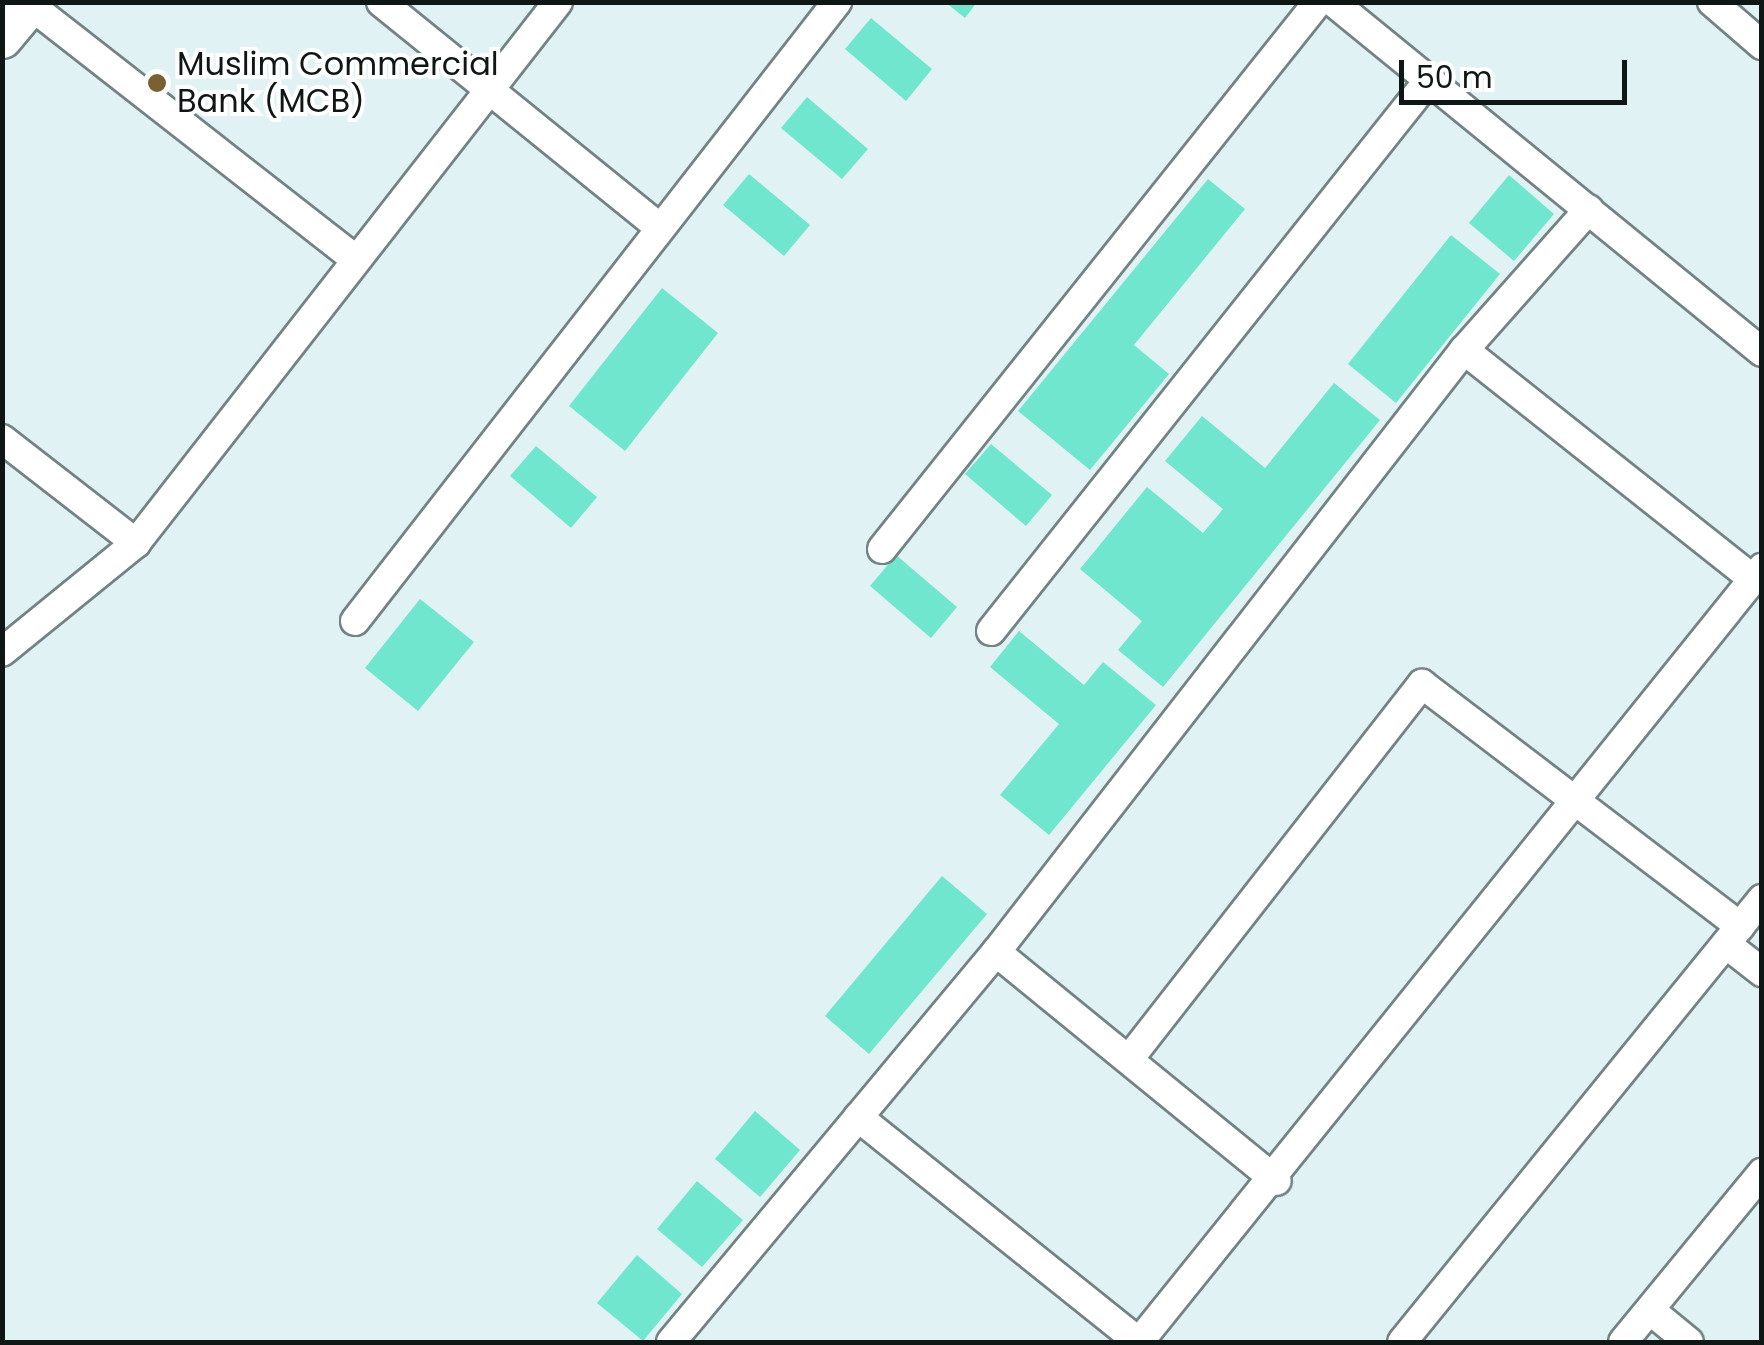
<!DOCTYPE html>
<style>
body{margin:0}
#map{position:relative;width:1764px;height:1345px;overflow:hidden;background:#e0f2f3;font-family:Poppins,sans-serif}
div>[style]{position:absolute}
.building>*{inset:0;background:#71e6cf}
.roads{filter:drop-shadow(2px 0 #738385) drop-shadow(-2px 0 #738385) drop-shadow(0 2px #738385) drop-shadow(0 -2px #738385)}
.street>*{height:28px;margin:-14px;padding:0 14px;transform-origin:14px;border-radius:14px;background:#fff}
.secondary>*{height:40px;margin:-20px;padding:0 20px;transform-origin:20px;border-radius:20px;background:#fff}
.dots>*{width:28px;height:28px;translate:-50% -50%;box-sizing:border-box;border:5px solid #fff;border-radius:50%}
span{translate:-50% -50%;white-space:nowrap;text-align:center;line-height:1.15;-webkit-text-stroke:8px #fff;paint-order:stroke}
.poi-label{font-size:32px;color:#0f1616}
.left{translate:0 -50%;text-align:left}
.frame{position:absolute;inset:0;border:5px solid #0f1616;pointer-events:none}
.scale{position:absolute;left:1399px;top:60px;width:228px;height:45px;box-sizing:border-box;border:5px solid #0f1616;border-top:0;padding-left:12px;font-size:30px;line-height:35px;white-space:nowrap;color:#0f1616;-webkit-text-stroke:8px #fff;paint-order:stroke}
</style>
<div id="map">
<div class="building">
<div style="clip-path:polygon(945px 2px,977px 2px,965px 18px)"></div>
<div style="clip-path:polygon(871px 18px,932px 69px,906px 101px,845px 49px)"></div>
<div style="clip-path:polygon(807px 97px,868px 149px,842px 179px,781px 128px)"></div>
<div style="clip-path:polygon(749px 174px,810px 225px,784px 256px,723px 205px)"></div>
<div style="clip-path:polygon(1509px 175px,1554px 214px,1514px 261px,1469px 223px)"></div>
<div style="clip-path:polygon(1208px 179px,1245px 209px,1134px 345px,1169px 374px,1090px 470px,1018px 411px)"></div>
<div style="clip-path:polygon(1451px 235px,1500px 274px,1396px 403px,1348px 364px)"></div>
<div style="clip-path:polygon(662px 288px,718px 333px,625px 451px,569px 406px)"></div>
<div style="clip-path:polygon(1334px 383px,1380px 420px,1163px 687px,1118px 650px,1142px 621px,1080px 569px,1147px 487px,1203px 533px,1223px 509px,1165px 461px,1202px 416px,1265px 468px)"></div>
<div style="clip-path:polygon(991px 444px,1052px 495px,1026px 526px,965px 474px)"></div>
<div style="clip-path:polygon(536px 446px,597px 497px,571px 528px,510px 476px)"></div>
<div style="clip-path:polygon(896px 555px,957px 607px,931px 638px,870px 586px)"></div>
<div style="clip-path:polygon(420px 599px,474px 642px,418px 711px,365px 668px)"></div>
<div style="clip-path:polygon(1019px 631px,1084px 685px,1103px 662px,1156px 705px,1049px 835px,1000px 795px,1059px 724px,990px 667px)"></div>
<div style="clip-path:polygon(942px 876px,987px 914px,869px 1054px,825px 1016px)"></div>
<div style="clip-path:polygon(755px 1111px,800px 1150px,760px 1197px,715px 1159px)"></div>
<div style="clip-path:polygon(697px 1181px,743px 1220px,702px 1267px,657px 1229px)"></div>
<div style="clip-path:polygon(637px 1255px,682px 1294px,643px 1341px,597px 1303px)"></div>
</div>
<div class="roads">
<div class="street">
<div style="left:381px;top:2px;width:354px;rotate:39deg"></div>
<div style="left:1333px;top:2px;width:554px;rotate:39.21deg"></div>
<div style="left:1712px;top:2px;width:66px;rotate:40.7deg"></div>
<div style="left:30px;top:5px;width:412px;rotate:38deg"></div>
<div style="left:1464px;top:350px;width:369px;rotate:38.4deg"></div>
<div style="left:2px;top:439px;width:170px;rotate:37.8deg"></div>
<div style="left:882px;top:549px;width:700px;rotate:-51.44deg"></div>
<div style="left:355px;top:621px;width:785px;rotate:-52.09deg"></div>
<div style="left:991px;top:631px;width:702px;rotate:-51.53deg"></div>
<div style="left:2px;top:652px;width:173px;rotate:-39.1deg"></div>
<div style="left:136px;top:543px;width:686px;rotate:-52.04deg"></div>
<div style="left:1726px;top:944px;width:46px;rotate:37.9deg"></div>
<div style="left:996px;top:952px;width:362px;rotate:39.2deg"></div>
<div style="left:1129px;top:1059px;width:476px;rotate:-52deg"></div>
<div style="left:1422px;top:684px;width:400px;rotate:37.3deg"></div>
<div style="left:858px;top:1117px;width:360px;rotate:38.7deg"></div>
<div style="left:1650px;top:1310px;width:50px;rotate:39.4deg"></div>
<div style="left:671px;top:1342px;width:508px;rotate:-50.19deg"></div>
<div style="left:996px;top:952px;width:763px;rotate:-52.14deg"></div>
<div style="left:1464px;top:350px;width:188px;rotate:-48.4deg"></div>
<div style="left:1139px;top:1342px;width:994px;rotate:-51.17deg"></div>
<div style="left:1402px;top:1342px;width:571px;rotate:-50.9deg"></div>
<div style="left:1623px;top:1342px;width:219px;rotate:-50.6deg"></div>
</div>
<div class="secondary">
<div style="left:2px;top:38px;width:47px;rotate:-50.2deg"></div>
</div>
</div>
<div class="dots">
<div style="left:157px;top:83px;background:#7b6032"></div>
</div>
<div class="poi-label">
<span class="left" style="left:177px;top:83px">Muslim Commercial<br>Bank (MCB)</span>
</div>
<div class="frame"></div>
<div class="scale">50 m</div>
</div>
